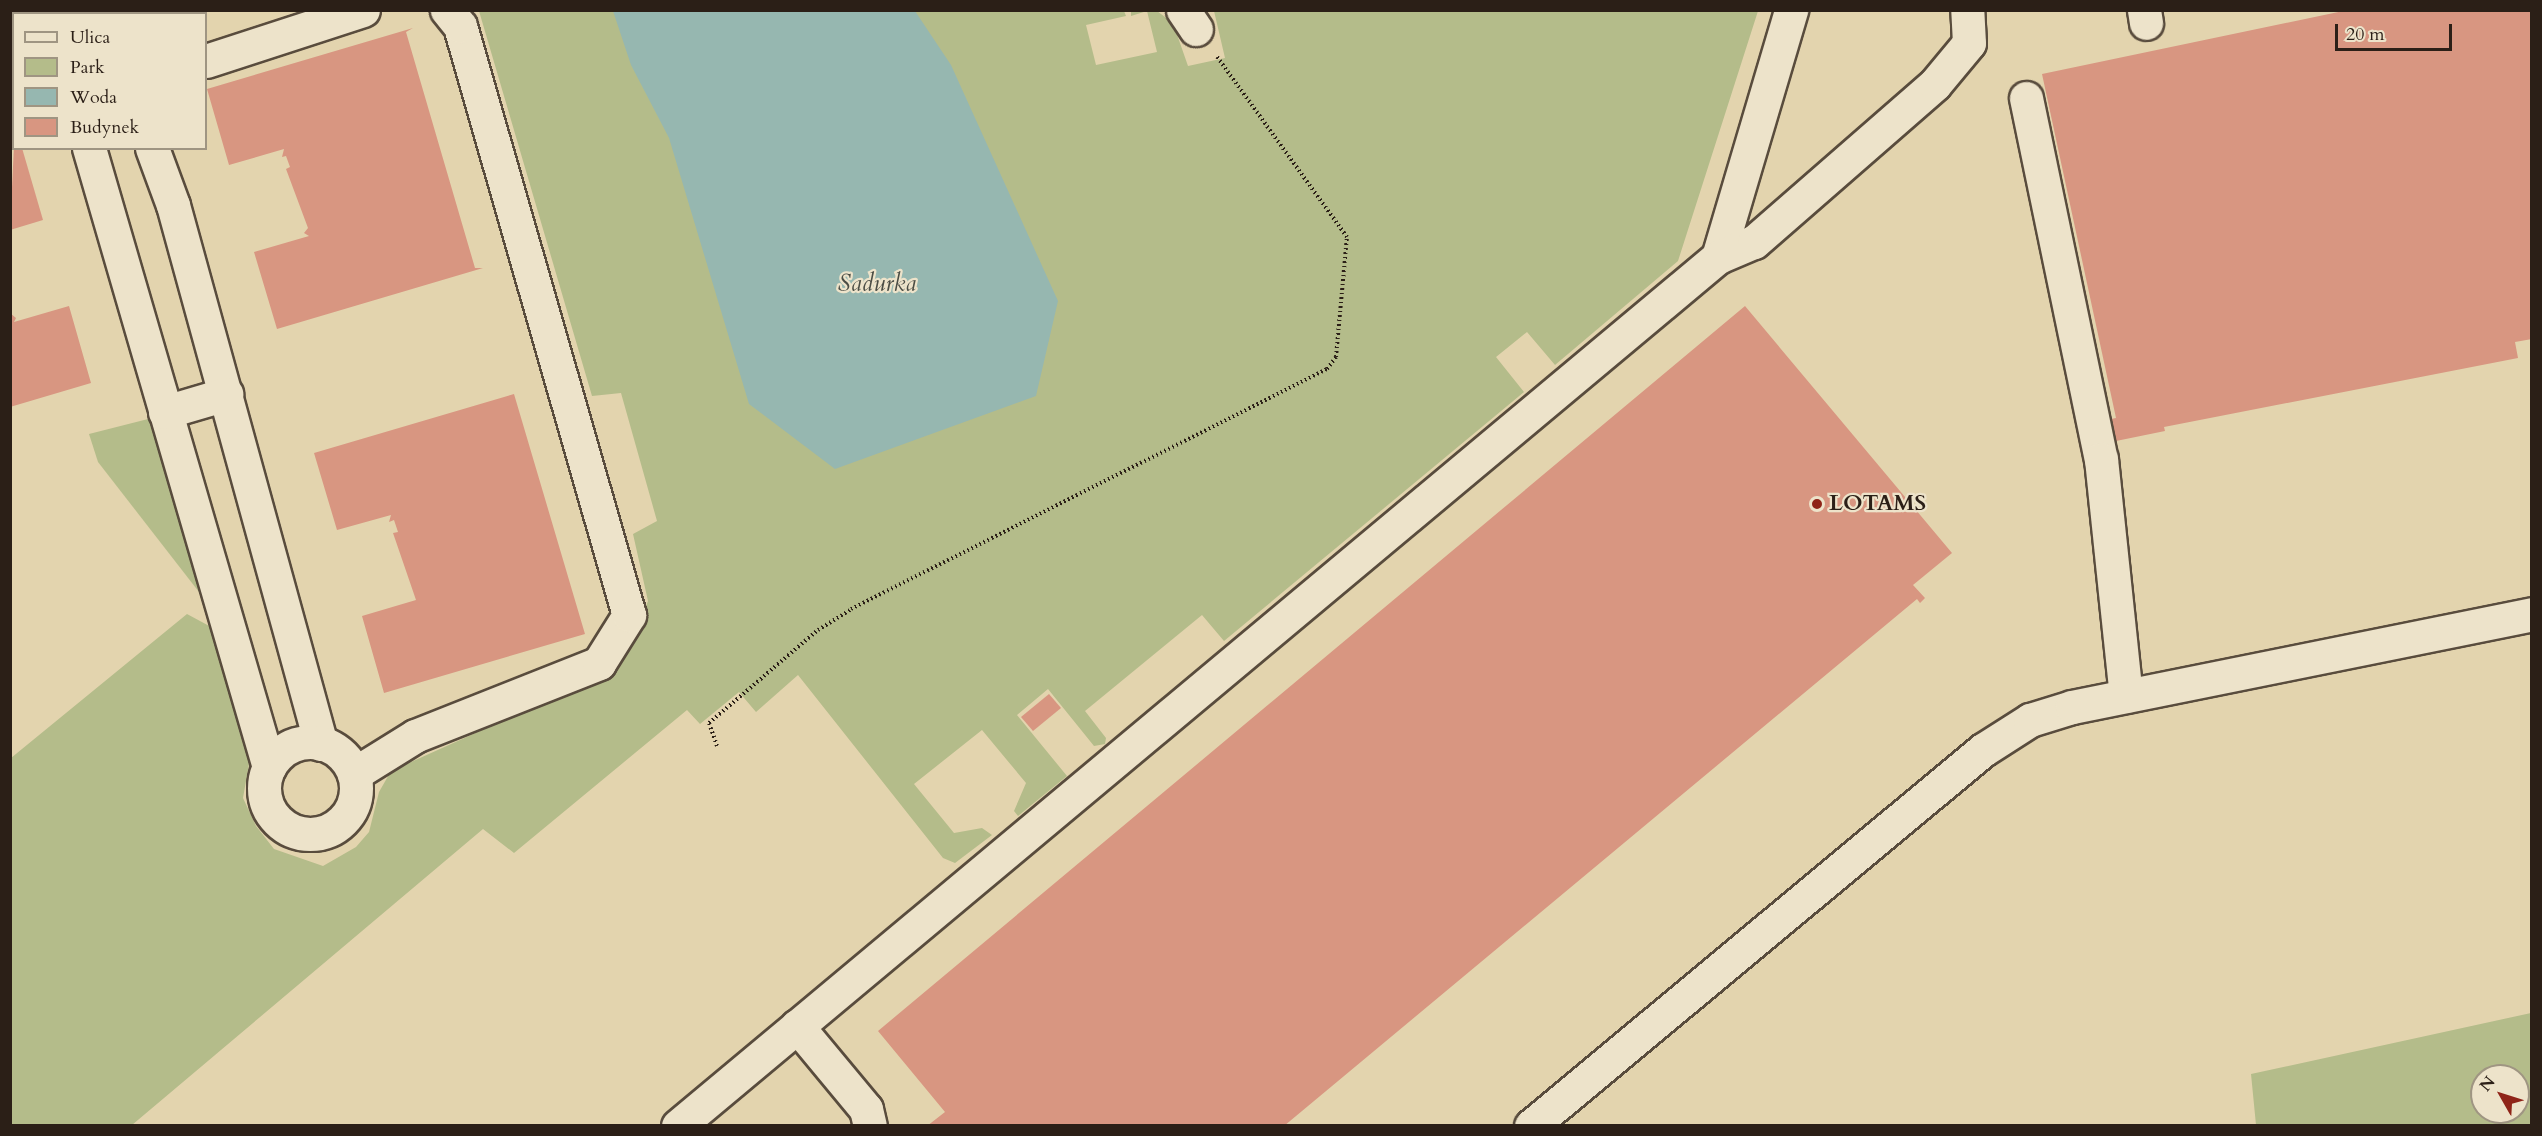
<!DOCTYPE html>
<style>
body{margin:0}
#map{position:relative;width:2542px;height:1136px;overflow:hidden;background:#e3d4ae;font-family:Cardo,serif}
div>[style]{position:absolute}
.green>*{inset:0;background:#b4bc8a}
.water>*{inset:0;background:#96b7b0}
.building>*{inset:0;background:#d89681}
.path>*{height:4px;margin-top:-2px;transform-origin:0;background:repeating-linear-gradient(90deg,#2b1f17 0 1.5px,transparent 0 4.5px)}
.roads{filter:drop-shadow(2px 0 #594c3d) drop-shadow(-2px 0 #594c3d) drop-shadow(0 2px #594c3d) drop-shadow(0 -2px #594c3d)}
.minor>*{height:33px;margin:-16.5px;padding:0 16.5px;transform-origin:16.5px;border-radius:16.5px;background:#ede3ca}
.minor>.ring{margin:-16.5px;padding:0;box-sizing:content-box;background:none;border:33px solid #ede3ca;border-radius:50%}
.dots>*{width:16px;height:16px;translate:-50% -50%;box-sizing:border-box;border:3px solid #ede3ca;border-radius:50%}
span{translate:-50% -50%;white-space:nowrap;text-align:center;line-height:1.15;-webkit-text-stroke:4.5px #ede3ca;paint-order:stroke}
.poi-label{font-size:22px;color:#2b1f17;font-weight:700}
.left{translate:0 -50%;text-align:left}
.water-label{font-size:24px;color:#4b4d45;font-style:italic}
.frame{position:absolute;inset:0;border:12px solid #2b1f17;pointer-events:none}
.legend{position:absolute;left:12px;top:12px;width:195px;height:138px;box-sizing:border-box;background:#ede3ca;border:2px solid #9f9582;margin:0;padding:8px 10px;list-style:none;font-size:18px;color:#2b1f17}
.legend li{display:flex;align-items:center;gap:12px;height:30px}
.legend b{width:30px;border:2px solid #9f9582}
.north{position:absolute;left:2470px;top:1064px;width:60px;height:60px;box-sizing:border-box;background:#ede3ca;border:2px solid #9f9582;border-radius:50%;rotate:309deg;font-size:16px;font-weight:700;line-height:24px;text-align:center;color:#2b1f17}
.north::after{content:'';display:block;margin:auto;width:21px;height:27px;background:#8f2418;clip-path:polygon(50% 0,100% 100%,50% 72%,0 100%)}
.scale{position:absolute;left:2335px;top:24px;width:117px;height:27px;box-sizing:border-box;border:3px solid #2b1f17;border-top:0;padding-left:8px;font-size:18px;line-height:21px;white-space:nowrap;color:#2b1f17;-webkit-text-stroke:4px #ede3ca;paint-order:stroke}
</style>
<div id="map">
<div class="green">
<div style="clip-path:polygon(479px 11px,1124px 11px,1126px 16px,1086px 25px,1096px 65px,1157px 52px,1147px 11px,1131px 16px,1131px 11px,1157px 11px,1173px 23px,1188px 66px,1225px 58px,1214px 11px,1758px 11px,1678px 261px,1555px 365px,1527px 332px,1496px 357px,1524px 392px,1224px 641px,1202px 615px,1085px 711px,1106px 738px,1105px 744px,1094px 746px,1048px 689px,1017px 715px,1067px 776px,1018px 816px,1014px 811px,1026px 783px,982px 730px,914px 784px,954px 833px,982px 828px,992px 835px,955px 863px,943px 858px,798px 675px,756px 712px,739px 692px,700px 724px,687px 710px,514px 853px,483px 829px,132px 1125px,11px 1126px,11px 758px,187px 614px,213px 628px,251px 753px,243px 798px,256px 826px,274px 849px,323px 866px,356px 847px,369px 832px,379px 792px,391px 771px,587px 683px,636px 632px,648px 601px,633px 534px,657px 521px,621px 393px,592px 396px)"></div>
<div style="clip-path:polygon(152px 418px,204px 586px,199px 592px,98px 462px,89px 434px)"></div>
<div style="clip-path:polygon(evenodd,2531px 1013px,2531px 1125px,2256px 1125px,2251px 1074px,2531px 1013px,2482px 1076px,2518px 1076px,2518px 1112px,2482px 1112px,2482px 1076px)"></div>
</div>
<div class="water">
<div style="clip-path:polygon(613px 11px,915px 11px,951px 65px,1058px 301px,1036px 396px,835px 469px,749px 404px,669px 138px,631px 65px)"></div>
</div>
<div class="building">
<div style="clip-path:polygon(2348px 10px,2532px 10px,2532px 339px,2515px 342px,2518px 358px,2164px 427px,2165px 431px,2116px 441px,2111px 419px,2116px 418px,2042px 74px)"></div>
<div style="clip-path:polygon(413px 28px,406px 32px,475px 268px,483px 268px,277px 329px,254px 252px,309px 236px,304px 233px,308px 228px,286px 169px,290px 167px,286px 156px,282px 157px,284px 149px,229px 165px,207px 89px)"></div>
<div style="clip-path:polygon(14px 145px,22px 148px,43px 220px,10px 230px)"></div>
<div style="clip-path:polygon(69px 306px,91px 383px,10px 407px,10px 313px,16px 318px,14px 322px)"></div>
<div style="clip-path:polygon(1745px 306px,1952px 553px,1913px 585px,1925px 598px,1920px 603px,1917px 599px,1284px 1126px,927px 1126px,945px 1112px,878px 1031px)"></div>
<div style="clip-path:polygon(514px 394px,585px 634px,384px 693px,362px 616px,416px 600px,393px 533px,398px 532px,394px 520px,389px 522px,391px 515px,337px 530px,314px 453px)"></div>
<div style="clip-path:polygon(1049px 694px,1061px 708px,1033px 731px,1021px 717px)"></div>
</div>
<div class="path">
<div style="left:10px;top:13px;width:5px;rotate:37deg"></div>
<div style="left:717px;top:746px;width:24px;rotate:-109deg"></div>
<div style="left:709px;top:723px;width:143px;rotate:-40.5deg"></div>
<div style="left:818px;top:630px;width:39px;rotate:-32deg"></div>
<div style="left:851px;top:609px;width:533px;rotate:-26.76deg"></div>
<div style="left:1327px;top:369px;width:15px;rotate:-53deg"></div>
<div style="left:1336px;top:357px;width:121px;rotate:-84.8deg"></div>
<div style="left:1347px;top:237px;width:222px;rotate:-125.8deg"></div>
</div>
<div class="roads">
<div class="minor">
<div style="left:84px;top:10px;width:4px;rotate:63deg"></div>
<div style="left:1183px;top:10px;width:23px;rotate:56deg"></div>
<div style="left:2144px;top:10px;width:13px;rotate:81deg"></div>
<div style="left:206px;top:61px;width:165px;rotate:-18deg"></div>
<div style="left:2026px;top:98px;width:369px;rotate:78.3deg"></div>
<div style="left:2101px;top:459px;width:238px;rotate:84deg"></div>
<div style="left:10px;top:121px;width:4px;rotate:-14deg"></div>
<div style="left:89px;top:148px;width:645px;rotate:73.79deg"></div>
<div style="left:152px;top:148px;width:61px;rotate:69.8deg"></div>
<div style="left:173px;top:205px;width:559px;rotate:74.65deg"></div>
<div style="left:1718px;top:257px;width:258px;rotate:-73.5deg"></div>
<div style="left:165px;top:412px;width:64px;rotate:-16.4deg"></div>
<div class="ring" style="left:264px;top:742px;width:59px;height:59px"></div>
<div style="left:354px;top:774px;width:72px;rotate:-31.9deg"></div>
<div style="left:415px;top:736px;width:198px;rotate:-21.6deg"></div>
<div style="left:599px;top:663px;width:57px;rotate:-58deg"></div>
<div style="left:629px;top:615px;width:613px;rotate:-106.01deg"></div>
<div style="left:460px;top:26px;width:21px;rotate:-129deg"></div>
<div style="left:797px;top:1026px;width:108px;rotate:50.3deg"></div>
<div style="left:866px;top:1109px;width:17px;rotate:77deg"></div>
<div style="left:678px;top:1126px;width:1355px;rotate:-39.88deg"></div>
<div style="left:1718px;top:257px;width:39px;rotate:-23deg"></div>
<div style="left:1754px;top:242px;width:240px;rotate:-41.1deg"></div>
<div style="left:1935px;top:84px;width:53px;rotate:-50.3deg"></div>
<div style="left:1969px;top:43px;width:33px;rotate:-93deg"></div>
<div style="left:1531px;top:1126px;width:588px;rotate:-39.76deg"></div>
<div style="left:1983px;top:750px;width:56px;rotate:-32.6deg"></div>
<div style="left:2030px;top:720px;width:44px;rotate:-17.2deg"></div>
<div style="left:2072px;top:707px;width:469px;rotate:-11.4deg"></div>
</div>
</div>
<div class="dots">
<div style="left:1817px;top:504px;background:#8f2418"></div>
</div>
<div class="poi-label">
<span class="left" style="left:1829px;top:504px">LOTAMS</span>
</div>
<div class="water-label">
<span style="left:877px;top:284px">Sadurka</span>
</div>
<div class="frame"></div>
<ul class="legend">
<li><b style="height:8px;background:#ede3ca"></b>Ulica</li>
<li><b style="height:16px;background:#b4bc8a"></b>Park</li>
<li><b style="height:16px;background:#96b7b0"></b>Woda</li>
<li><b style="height:16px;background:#d89681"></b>Budynek</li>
</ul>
<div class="north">N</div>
<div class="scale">20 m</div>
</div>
